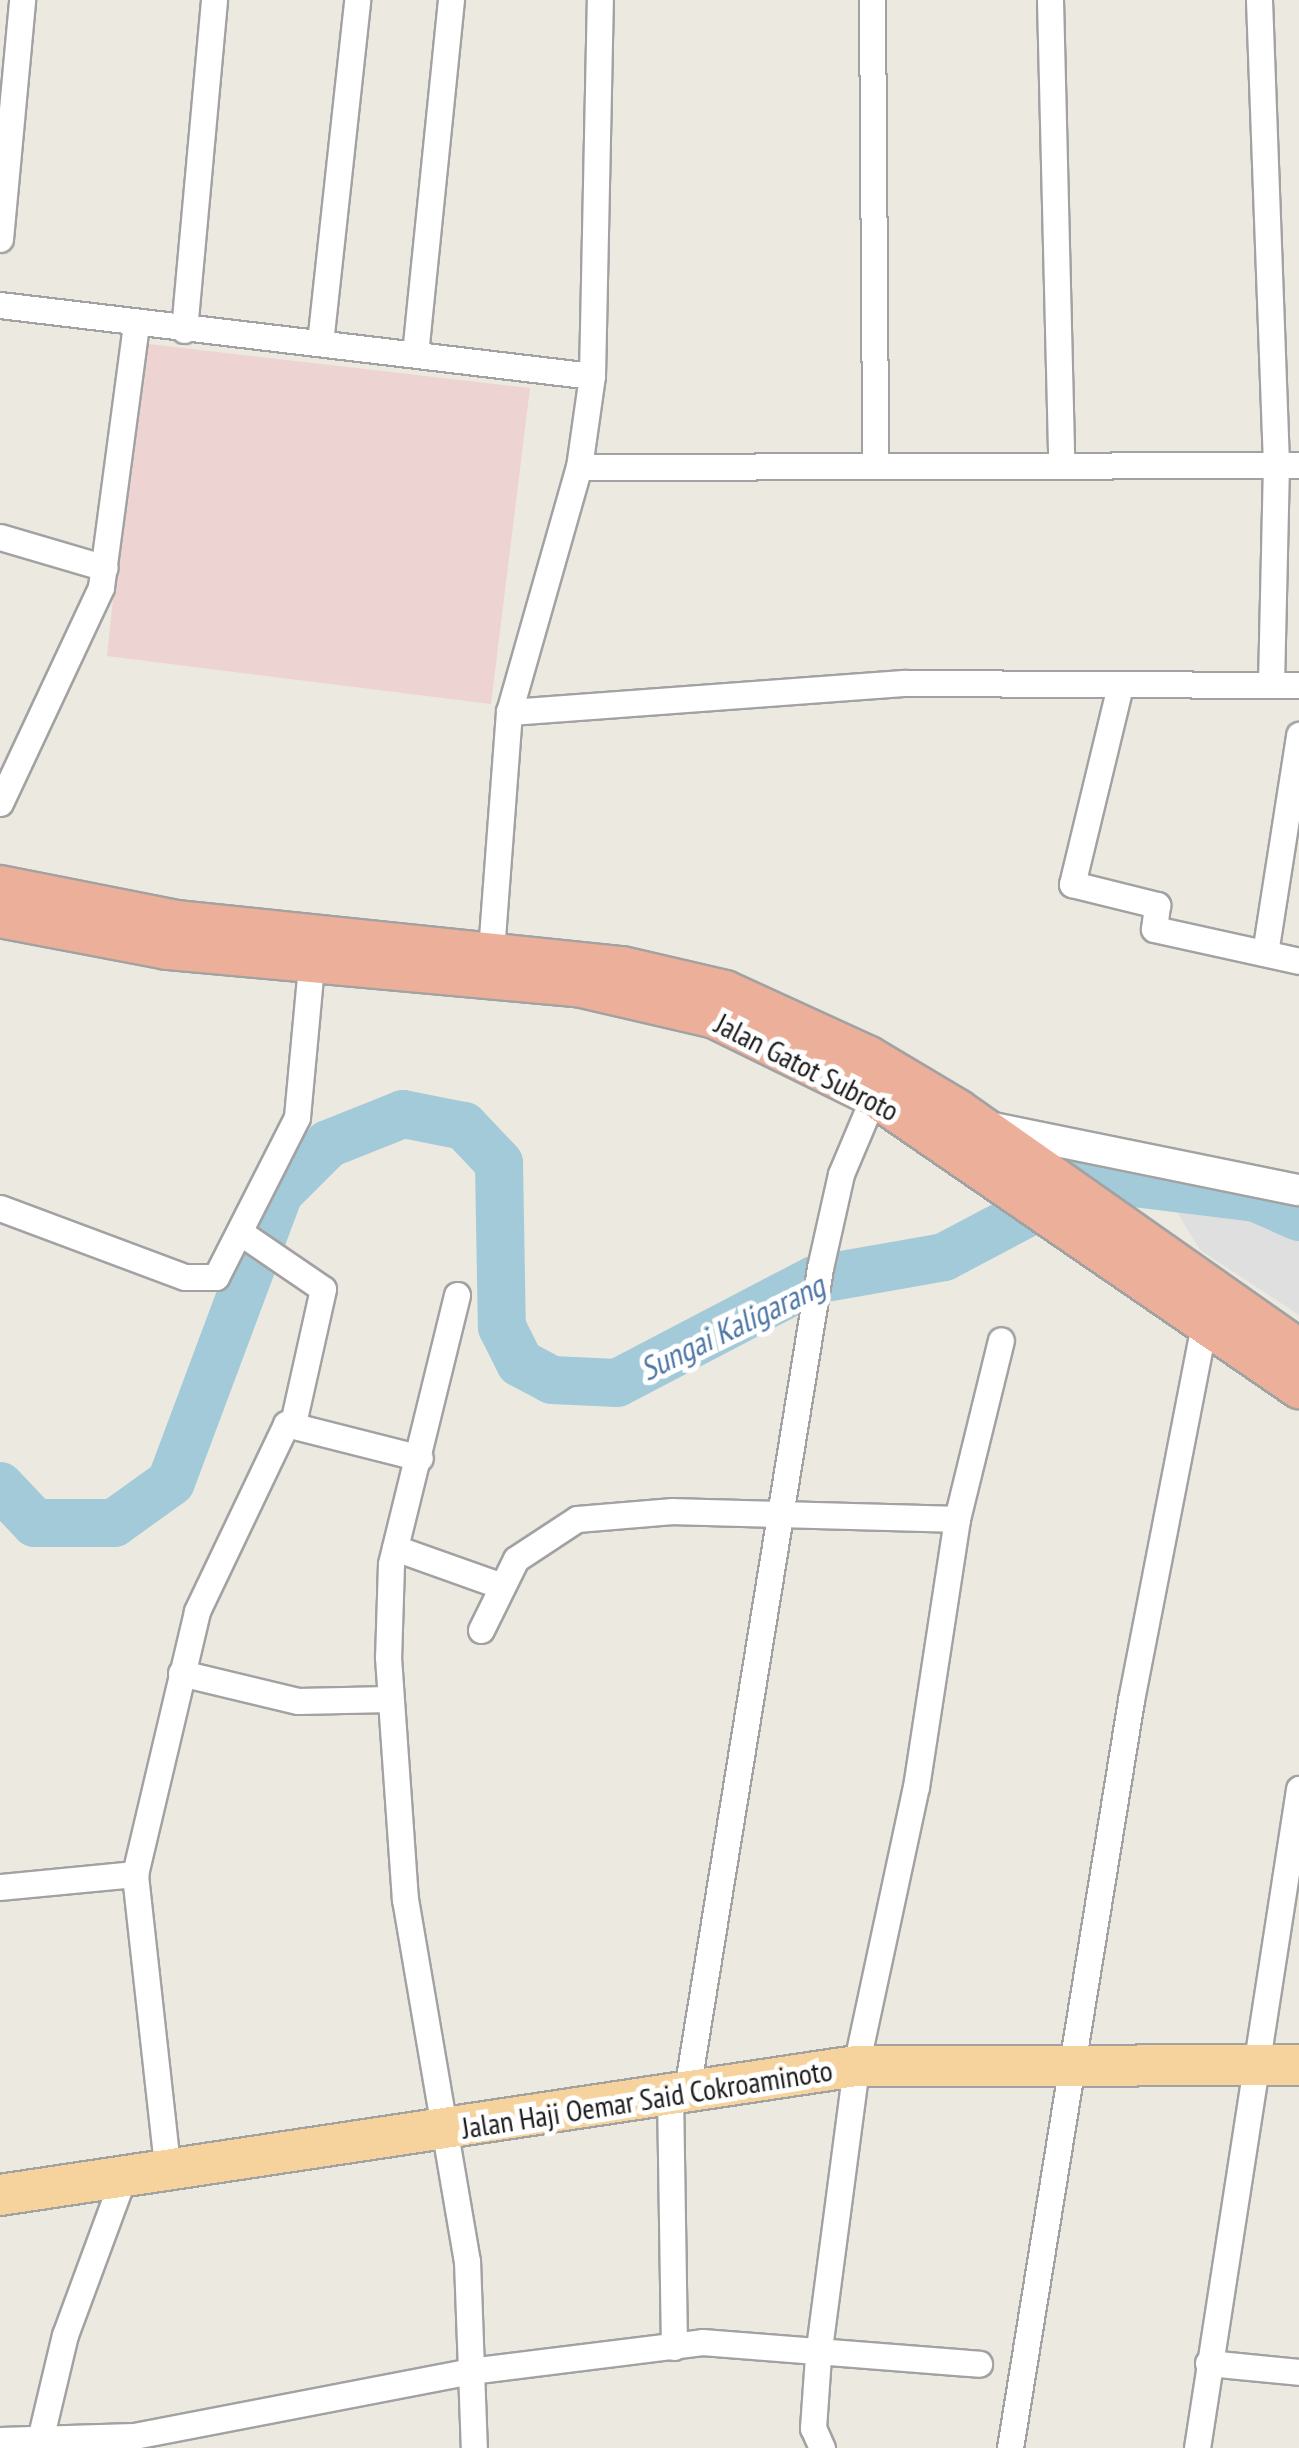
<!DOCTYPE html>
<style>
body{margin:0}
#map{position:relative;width:1299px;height:2448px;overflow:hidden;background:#ece9e1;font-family:"PT Sans Narrow",sans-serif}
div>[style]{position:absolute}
.commercial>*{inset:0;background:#edd3d1}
.parking>*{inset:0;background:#dfdfdf}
.river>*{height:48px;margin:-24px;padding:0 24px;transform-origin:24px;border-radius:24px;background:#a3cad8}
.roads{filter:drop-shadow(2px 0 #a2a2a2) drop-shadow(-2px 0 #a2a2a2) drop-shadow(0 2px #a2a2a2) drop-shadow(0 -2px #a2a2a2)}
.minor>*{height:25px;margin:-12.5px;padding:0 12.5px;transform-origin:12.5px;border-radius:12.5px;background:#fff}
.tertiary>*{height:30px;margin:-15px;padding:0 15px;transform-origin:15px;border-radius:15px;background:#fff}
.primary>*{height:40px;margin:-20px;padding:0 20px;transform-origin:20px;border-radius:20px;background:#f6d39c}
.trunk>*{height:40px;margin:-20px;padding:0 20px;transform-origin:20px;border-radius:20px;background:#ecb09a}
span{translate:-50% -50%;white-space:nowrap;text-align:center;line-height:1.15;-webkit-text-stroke:10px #fff;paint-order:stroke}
.street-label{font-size:30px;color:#1b1b1b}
.water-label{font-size:32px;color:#4e76a5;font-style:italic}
</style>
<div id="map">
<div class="commercial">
<div style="clip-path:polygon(140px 343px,530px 388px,491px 704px,107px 656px)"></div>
</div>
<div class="parking">
<div style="clip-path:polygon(1271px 1194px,1297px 1204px,1287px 1231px,1299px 1237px,1299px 1315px,1200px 1250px,1177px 1212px,1259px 1221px)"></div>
</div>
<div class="river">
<div style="left:0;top:1486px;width:51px;rotate:46.6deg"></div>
<div style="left:35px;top:1523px;width:79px"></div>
<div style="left:114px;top:1523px;width:70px;rotate:-35.7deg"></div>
<div style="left:171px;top:1482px;width:309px;rotate:-69.5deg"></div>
<div style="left:279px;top:1193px;width:69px;rotate:-45deg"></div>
<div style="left:328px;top:1144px;width:81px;rotate:-21.8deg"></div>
<div style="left:403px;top:1114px;width:62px;rotate:11.1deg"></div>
<div style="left:464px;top:1126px;width:51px;rotate:46.6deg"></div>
<div style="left:499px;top:1163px;width:164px;rotate:89deg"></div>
<div style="left:502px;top:1327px;width:40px;rotate:63.4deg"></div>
<div style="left:520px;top:1363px;width:36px;rotate:28deg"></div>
<div style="left:552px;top:1380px;width:65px;rotate:2.6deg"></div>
<div style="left:617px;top:1383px;width:222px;rotate:-27.6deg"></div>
<div style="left:814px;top:1280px;width:132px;rotate:-10deg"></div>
<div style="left:944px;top:1257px;width:169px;rotate:-27.9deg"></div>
<div style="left:1093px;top:1178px;width:164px;rotate:7deg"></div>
<div style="left:1256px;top:1198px;width:47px;rotate:23.8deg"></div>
</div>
<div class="roads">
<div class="minor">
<div style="left:872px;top:0;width:464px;rotate:89.6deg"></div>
<div style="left:1050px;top:0;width:463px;rotate:88.6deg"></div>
<div style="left:1259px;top:0;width:464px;rotate:87.9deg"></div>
<div style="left:1276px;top:464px;width:220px;rotate:91.3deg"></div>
<div style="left:0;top:239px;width:240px;rotate:-84.7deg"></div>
<div style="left:0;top:305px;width:596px;rotate:6.84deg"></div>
<div style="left:184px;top:330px;width:331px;rotate:-84.8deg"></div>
<div style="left:320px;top:343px;width:345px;rotate:-83.8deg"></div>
<div style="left:415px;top:354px;width:356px;rotate:-84.2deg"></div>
<div style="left:579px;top:467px;width:720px;rotate:-0.16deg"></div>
<div style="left:0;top:537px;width:109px;rotate:16.4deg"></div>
<div style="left:1120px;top:686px;width:204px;rotate:103.6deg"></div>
<div style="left:1072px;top:884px;width:88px;rotate:13.9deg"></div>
<div style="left:1157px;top:905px;width:24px;rotate:97deg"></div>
<div style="left:1154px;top:929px;width:148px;rotate:12.4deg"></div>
<div style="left:509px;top:712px;width:396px;rotate:-4.2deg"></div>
<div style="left:904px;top:683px;width:395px;rotate:0.3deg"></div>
<div style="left:0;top:803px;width:238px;rotate:-64.9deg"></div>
<div style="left:101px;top:587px;width:263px;rotate:-82.4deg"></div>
<div style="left:491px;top:951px;width:240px;rotate:-85.7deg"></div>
<div style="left:509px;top:712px;width:255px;rotate:-74.1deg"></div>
<div style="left:579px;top:467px;width:92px;rotate:-81.9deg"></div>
<div style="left:592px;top:376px;width:376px;rotate:-88.8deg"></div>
<div style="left:1265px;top:953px;width:221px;rotate:-81.1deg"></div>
<div style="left:0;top:1208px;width:197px;rotate:20.5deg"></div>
<div style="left:185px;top:1277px;width:31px"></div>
<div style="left:216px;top:1277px;width:179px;rotate:-63.1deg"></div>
<div style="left:297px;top:1117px;width:153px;rotate:-84.7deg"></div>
<div style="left:241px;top:1233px;width:99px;rotate:34.3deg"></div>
<div style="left:323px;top:1289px;width:137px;rotate:102.6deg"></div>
<div style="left:457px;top:1295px;width:277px;rotate:103.8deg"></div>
<div style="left:391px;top:1564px;width:93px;rotate:91.8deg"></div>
<div style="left:388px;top:1657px;width:243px;rotate:86deg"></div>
<div style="left:405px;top:1899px;width:367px;rotate:80.3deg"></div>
<div style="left:467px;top:2261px;width:187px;rotate:87.9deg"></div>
<div style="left:395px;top:1548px;width:110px;rotate:19.6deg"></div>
<div style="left:481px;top:1630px;width:79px;rotate:-63.8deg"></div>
<div style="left:516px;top:1559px;width:73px;rotate:-33.3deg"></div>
<div style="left:577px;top:1519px;width:96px;rotate:-4.8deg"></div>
<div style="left:673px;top:1511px;width:284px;rotate:1.6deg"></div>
<div style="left:181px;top:1673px;width:120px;rotate:13.5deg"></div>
<div style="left:298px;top:1701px;width:92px;rotate:-1.2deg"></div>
<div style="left:0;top:1887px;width:136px;rotate:-5.5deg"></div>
<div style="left:687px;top:2090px;width:833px;rotate:-80.81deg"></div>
<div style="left:820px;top:1268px;width:96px;rotate:-77.4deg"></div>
<div style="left:841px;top:1174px;width:85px;rotate:-67.1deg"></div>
<div style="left:670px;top:2093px;width:254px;rotate:89.1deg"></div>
<div style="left:168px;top:2174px;width:302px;rotate:-96.3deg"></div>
<div style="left:135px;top:1874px;width:270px;rotate:-76.7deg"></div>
<div style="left:197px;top:1611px;width:207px;rotate:-64.5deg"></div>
<div style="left:286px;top:1424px;width:138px;rotate:14.2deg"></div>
<div style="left:1208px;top:2363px;width:91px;rotate:5.6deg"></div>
<div style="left:0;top:2440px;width:134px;rotate:-1.7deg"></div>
<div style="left:134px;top:2436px;width:342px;rotate:-10.9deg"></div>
<div style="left:470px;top:2371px;width:234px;rotate:-7.1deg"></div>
<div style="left:702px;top:2342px;width:278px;rotate:4.5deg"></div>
<div style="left:38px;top:2448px;width:116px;rotate:-76.6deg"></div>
<div style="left:65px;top:2335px;width:164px;rotate:-69.7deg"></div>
<div style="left:822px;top:2448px;width:22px;rotate:-114deg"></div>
<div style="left:813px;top:2428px;width:72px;rotate:-86deg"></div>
<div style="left:818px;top:2356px;width:292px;rotate:-82.5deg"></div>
<div style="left:856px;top:2066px;width:285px;rotate:-77.9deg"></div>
<div style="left:916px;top:1787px;width:271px;rotate:-81.3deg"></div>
<div style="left:957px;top:1519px;width:184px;rotate:-76.2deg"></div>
<div style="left:1010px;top:2448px;width:758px;rotate:-80.81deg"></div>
<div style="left:1131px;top:1700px;width:384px;rotate:-79deg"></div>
<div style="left:1197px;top:2448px;width:667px;rotate:-81.2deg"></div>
</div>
<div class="tertiary">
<div style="left:988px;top:1127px;width:317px;rotate:11.5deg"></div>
</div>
<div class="primary">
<div style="left:0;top:2195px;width:866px;rotate:-8.57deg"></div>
<div style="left:856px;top:2066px;width:443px;rotate:-0.1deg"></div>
</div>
<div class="trunk">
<div style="left:0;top:886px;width:179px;rotate:11.2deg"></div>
<div style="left:176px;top:921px;width:448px;rotate:5.9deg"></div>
<div style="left:622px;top:967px;width:106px;rotate:13.1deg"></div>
<div style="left:725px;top:991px;width:158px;rotate:24.6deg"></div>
<div style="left:869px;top:1057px;width:104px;rotate:30.8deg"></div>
<div style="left:958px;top:1110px;width:417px;rotate:35.1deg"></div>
<div style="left:0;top:917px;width:170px;rotate:10.8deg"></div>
<div style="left:167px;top:949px;width:417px;rotate:5.2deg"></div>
<div style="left:582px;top:987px;width:137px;rotate:13.1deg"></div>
<div style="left:715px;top:1018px;width:177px;rotate:26.1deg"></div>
<div style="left:874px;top:1096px;width:516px;rotate:34.49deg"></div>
</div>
</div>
<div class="street-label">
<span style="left:807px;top:1067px;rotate:27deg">Jalan Gatot Subroto</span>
<span style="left:647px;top:2099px;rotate:-9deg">Jalan Haji Oemar Said Cokroaminoto</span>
</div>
<div class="water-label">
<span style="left:732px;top:1327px;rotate:-26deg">Sungai Kaligarang</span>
</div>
</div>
